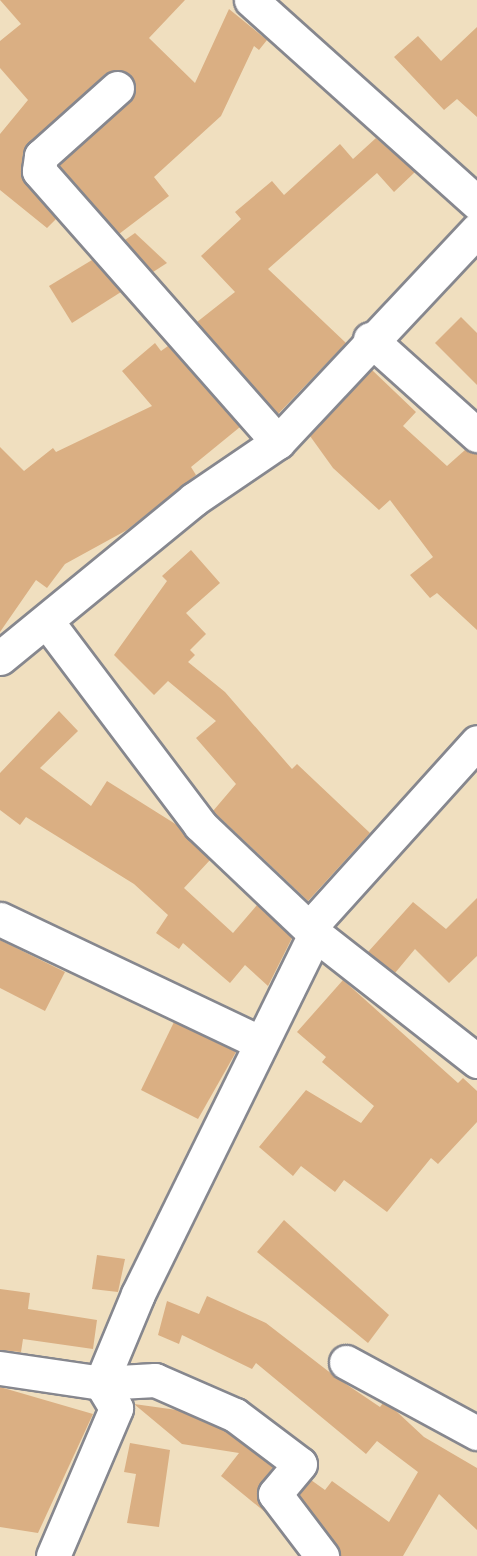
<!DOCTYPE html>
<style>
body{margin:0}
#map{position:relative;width:477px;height:1556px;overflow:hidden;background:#f0dfbf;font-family:Itim,sans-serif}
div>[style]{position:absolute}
.building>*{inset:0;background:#daaf83}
.roads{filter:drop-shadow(2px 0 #86878e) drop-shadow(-2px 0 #86878e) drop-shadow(0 2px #86878e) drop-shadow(0 -2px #86878e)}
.minor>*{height:33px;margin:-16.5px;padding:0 16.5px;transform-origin:16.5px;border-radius:16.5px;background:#fff}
span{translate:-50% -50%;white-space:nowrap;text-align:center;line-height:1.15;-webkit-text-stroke:6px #fcf5e5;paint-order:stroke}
</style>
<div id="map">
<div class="building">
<div style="clip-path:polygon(0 0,185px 0,149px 38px,195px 83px,229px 9px,267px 40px,259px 50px,254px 46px,221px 116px,154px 177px,169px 196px,119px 234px,59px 165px,135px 94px,131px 75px,114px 70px,105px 74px,23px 153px,21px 177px,56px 219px,47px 228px,0 190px,0 134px,28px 100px,0 68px,0 41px,21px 24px)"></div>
<div style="clip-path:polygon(477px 27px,477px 117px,457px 99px,444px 110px,394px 57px,418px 36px,441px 61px)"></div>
<div style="clip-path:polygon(376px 138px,415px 172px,394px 192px,377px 173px,268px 269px,346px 343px,278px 414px,197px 322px,235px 292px,201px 256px,241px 219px,235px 212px,272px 181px,284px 195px,340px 144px,353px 159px)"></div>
<div style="clip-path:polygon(135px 233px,167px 263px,153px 272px,125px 240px)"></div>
<div style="clip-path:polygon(92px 260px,121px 292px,72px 323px,49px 286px)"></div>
<div style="clip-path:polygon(461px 317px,477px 333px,477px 385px,435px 343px)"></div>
<div style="clip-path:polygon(155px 343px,161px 351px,168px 346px,240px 427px,191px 467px,196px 475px,127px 530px,65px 564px,47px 588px,36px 580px,0 632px,0 447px,24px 471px,53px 448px,56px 452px,152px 406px,122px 371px)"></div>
<div style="clip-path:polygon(372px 370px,416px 412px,403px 426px,447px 466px,465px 450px,477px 453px,477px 630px,437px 593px,430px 598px,410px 575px,433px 557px,390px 500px,379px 510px,333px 468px,310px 436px)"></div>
<div style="clip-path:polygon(191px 550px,220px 583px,186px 613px,206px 634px,190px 650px,195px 655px,188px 662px,225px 692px,292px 769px,297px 764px,370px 833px,308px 901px,213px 811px,236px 784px,196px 738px,216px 721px,168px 681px,154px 695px,114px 655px,167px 581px,162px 576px)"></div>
<div style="clip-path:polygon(59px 711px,78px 731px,40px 768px,91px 806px,107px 781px,177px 825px,210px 860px,184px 888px,233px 933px,257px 905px,292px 938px,268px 986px,245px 965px,230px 983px,183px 943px,179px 949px,156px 933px,168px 915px,134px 884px,26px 817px,20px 825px,0 810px,0 773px)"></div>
<div style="clip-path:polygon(477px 898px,477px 956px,449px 983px,415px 949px,395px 973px,368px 952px,413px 902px,446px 929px)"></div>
<div style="clip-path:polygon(0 940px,65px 972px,45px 1011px,0 988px)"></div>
<div style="clip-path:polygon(343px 980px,458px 1083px,463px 1078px,477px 1091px,477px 1122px,438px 1164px,431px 1158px,387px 1212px,344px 1180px,335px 1192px,301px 1166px,293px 1176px,259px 1147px,306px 1090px,361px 1123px,374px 1106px,322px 1062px,326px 1057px,297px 1032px)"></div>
<div style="clip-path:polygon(174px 1022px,236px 1052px,198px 1119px,141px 1090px)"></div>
<div style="clip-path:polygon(284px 1220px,389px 1315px,368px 1343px,257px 1252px)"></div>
<div style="clip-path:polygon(97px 1255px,125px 1259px,118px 1292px,92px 1289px)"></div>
<div style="clip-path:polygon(0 1289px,30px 1293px,28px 1309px,97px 1320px,93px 1349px,23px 1339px,21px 1352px,0 1350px)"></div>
<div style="clip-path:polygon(207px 1296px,266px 1323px,337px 1378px,380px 1407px,383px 1403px,396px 1411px,424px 1437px,477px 1468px,477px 1530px,439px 1494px,403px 1556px,340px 1556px,299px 1495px,311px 1480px,325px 1490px,332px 1481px,389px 1522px,418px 1472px,377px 1441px,366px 1454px,256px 1363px,252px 1369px,182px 1335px,179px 1344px,158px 1335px,167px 1301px,199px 1314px)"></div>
<div style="clip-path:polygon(0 1387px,93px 1414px,38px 1533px,0 1527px)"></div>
<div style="clip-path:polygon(134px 1404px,177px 1410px,225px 1431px,273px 1467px,257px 1490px,265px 1512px,221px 1476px,239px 1453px,182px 1444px)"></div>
<div style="clip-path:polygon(130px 1443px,170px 1450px,159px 1527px,127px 1523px,136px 1474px,124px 1472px)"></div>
</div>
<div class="roads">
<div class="minor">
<div style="left:251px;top:0;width:304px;rotate:41.9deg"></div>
<div style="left:117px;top:88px;width:102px;rotate:138.2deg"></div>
<div style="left:41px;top:156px;width:15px;rotate:98deg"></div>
<div style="left:39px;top:171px;width:361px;rotate:48.6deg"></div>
<div style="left:370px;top:339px;width:144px;rotate:41.9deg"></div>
<div style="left:48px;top:623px;width:253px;rotate:53deg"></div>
<div style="left:200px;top:825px;width:158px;rotate:43.5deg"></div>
<div style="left:315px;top:934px;width:206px;rotate:38.1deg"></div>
<div style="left:0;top:658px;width:251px;rotate:-39.3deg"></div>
<div style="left:194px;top:499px;width:102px;rotate:-34.2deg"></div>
<div style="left:278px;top:442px;width:291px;rotate:-46.8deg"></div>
<div style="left:0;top:919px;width:287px;rotate:25.4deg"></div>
<div style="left:310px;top:927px;width:249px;rotate:-47.9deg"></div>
<div style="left:346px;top:1362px;width:149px;rotate:28.5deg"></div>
<div style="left:0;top:1368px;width:102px;rotate:8.4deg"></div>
<div style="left:101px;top:1383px;width:54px;rotate:-3.2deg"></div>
<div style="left:155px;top:1380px;width:87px;rotate:23.6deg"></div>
<div style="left:235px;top:1415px;width:81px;rotate:37deg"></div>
<div style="left:300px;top:1464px;width:39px;rotate:130deg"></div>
<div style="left:275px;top:1494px;width:78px;rotate:52.8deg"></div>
<div style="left:53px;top:1556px;width:161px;rotate:-66.9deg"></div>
<div style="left:116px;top:1408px;width:29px;rotate:-121deg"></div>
<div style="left:101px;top:1383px;width:96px;rotate:-67.4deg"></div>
<div style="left:138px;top:1294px;width:401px;rotate:-63.8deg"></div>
</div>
</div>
</div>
